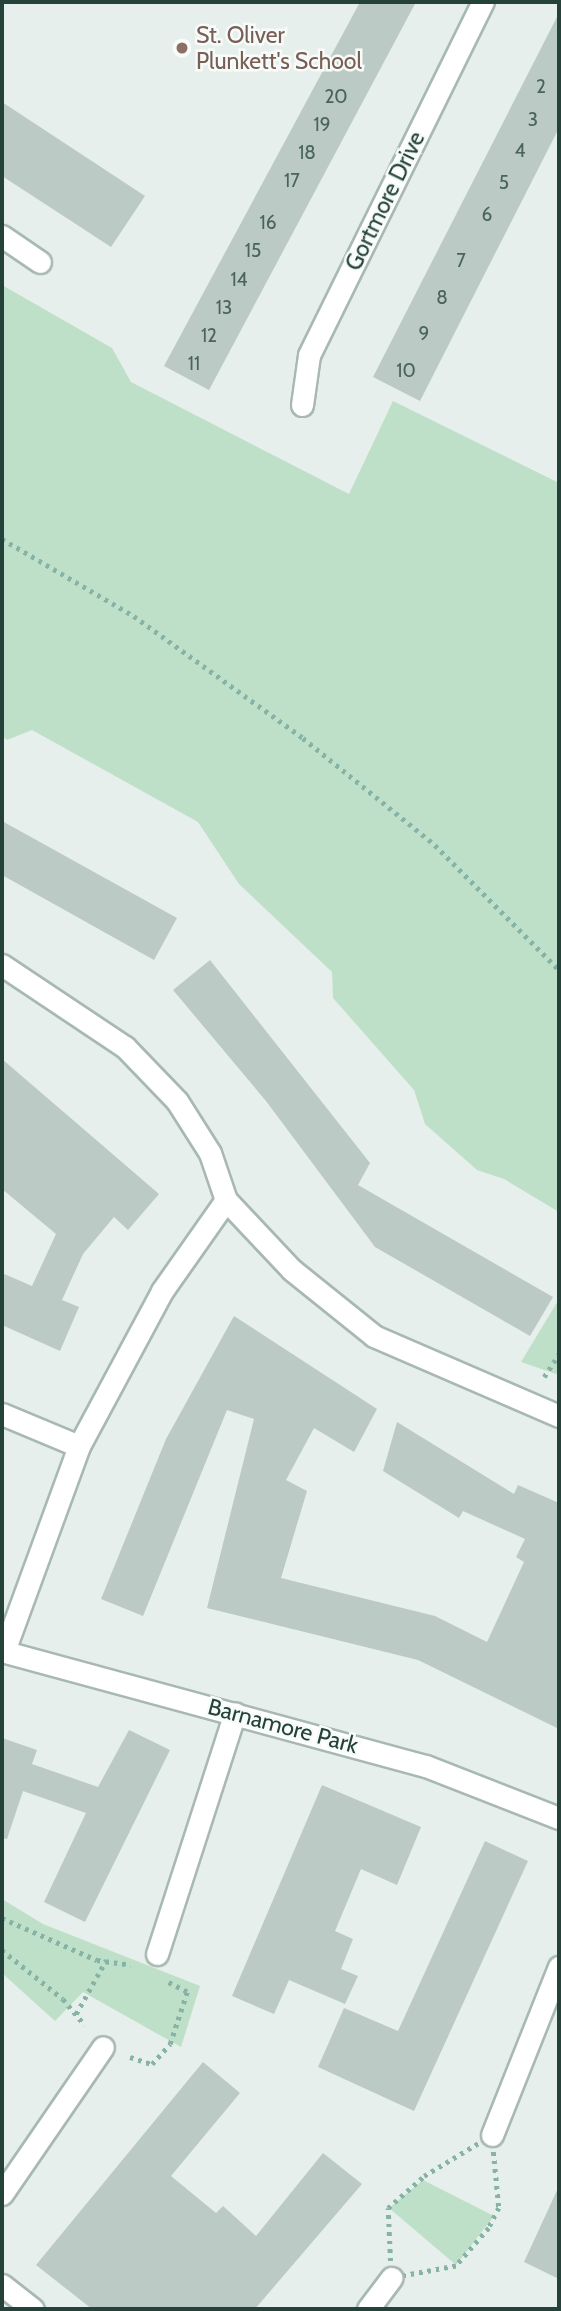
<!DOCTYPE html>
<style>
body{margin:0}
#map{position:relative;width:561px;height:2311px;overflow:hidden;background:#e6efeb;font-family:Cabin,sans-serif}
div>[style]{position:absolute}
.green>*{inset:0;background:#bfe0c8}
.building>*{inset:0;background:#bbcac4}
.path>*{height:4.5px;margin-top:-2.25px;transform-origin:0;background:repeating-linear-gradient(90deg,#86b3a5 0 3.5px,transparent 0 8.5px)}
.roads{filter:drop-shadow(2px 0 #a8b8b2) drop-shadow(-2px 0 #a8b8b2) drop-shadow(0 2px #a8b8b2) drop-shadow(0 -2px #a8b8b2)}
.street>*{height:21px;margin:-10.5px;padding:0 10.5px;transform-origin:10.5px;border-radius:10.5px;background:#fff}
.dots>*{width:19px;height:19px;translate:-50% -50%;box-sizing:border-box;border:4px solid #f7fbf9;border-radius:50%}
span{translate:-50% -50%;white-space:nowrap;text-align:center;line-height:1.15;-webkit-text-stroke:5px #f7fbf9;paint-order:stroke}
.number-label{font-size:19px;color:#4a645c}
.number-label span{-webkit-text-stroke-width:0}
.education-label{font-size:23px;color:#785e54}
.left{translate:0 -50%;text-align:left}
.street-label{font-size:23px;color:#24423a}
.frame{position:absolute;inset:0;border:4px solid #24423a;pointer-events:none}
</style>
<div id="map">
<div class="green">
<div style="clip-path:polygon(2px 285px,112px 348px,131px 382px,349px 494px,393px 401px,559px 483px,559px 1212px,504px 1179px,477px 1170px,425px 1124px,414px 1090px,333px 998px,332px 972px,239px 884px,198px 822px,32px 730px,7px 740px,2px 736px)"></div>
<div style="clip-path:polygon(559px 1299px,559px 1375px,521px 1362px)"></div>
<div style="clip-path:polygon(2px 1899px,43px 1924px,200px 1986px,181px 2047px,83px 1992px,55px 2021px,2px 1973px)"></div>
<div style="clip-path:polygon(423px 2180px,494px 2216px,456px 2265px,389px 2208px)"></div>
</div>
<div class="building">
<div style="clip-path:polygon(360px 2px,416px 2px,209px 390px,164px 366px)"></div>
<div style="clip-path:polygon(559px 13px,559px 128px,420px 401px,373px 377px)"></div>
<div style="clip-path:polygon(2px 102px,145px 196px,111px 247px,2px 176px)"></div>
<div style="clip-path:polygon(2px 821px,177px 918px,154px 960px,2px 875px)"></div>
<div style="clip-path:polygon(210px 960px,370px 1163px,358px 1185px,553px 1297px,530px 1336px,375px 1247px,266px 1101px,173px 990px)"></div>
<div style="clip-path:polygon(2px 1059px,159px 1194px,128px 1230px,114px 1217px,83px 1254px,62px 1300px,79px 1307px,60px 1351px,2px 1325px,2px 1273px,32px 1286px,56px 1234px,2px 1189px)"></div>
<div style="clip-path:polygon(234px 1316px,377px 1409px,354px 1452px,314px 1428px,286px 1480px,307px 1491px,281px 1578px,435px 1616px,487px 1642px,524px 1562px,516px 1557px,525px 1539px,463px 1511px,459px 1518px,383px 1471px,397px 1422px,514px 1494px,518px 1485px,559px 1503px,559px 1729px,418px 1660px,207px 1608px,254px 1419px,227px 1410px,143px 1616px,101px 1599px,166px 1439px)"></div>
<div style="clip-path:polygon(129px 1730px,170px 1750px,85px 1922px,44px 1902px,86px 1813px,23px 1791px,7px 1839px,2px 1838px,2px 1738px,37px 1750px,32px 1764px,98px 1787px)"></div>
<div style="clip-path:polygon(322px 1785px,421px 1827px,397px 1885px,361px 1869px,335px 1931px,353px 1939px,341px 1969px,358px 1976px,345px 2004px,289px 1980px,274px 2014px,232px 1996px)"></div>
<div style="clip-path:polygon(485px 1841px,528px 1861px,414px 2111px,318px 2067px,344px 2008px,398px 2031px)"></div>
<div style="clip-path:polygon(203px 2062px,240px 2093px,171px 2176px,216px 2213px,223px 2206px,256px 2236px,323px 2153px,362px 2184px,255px 2309px,92px 2309px,36px 2265px)"></div>
<div style="clip-path:polygon(559px 2186px,559px 2279px,524px 2262px)"></div>
</div>
<div class="path">
<div style="left:2px;top:539px;width:153px;rotate:30.3deg"></div>
<div style="left:134px;top:616px;width:208px;rotate:35.8deg"></div>
<div style="left:303px;top:738px;width:170px;rotate:39deg"></div>
<div style="left:435px;top:845px;width:176px;rotate:45.2deg"></div>
<div style="left:544px;top:1377px;width:27px;rotate:-57deg"></div>
<div style="left:2px;top:1918px;width:104px;rotate:23.9deg"></div>
<div style="left:97px;top:1960px;width:34px;rotate:8deg"></div>
<div style="left:2px;top:1950px;width:78px;rotate:38.8deg"></div>
<div style="left:63px;top:1999px;width:34px;rotate:50deg"></div>
<div style="left:76px;top:2014px;width:62px;rotate:-60.9deg"></div>
<div style="left:130px;top:2057px;width:23px;rotate:18deg"></div>
<div style="left:152px;top:2064px;width:27px;rotate:-48deg"></div>
<div style="left:170px;top:2044px;width:55px;rotate:-71.9deg"></div>
<div style="left:187px;top:1992px;width:22px;rotate:-153deg"></div>
<div style="left:492px;top:2135px;width:73px;rotate:84.5deg"></div>
<div style="left:499px;top:2208px;width:22px;rotate:117deg"></div>
<div style="left:489px;top:2228px;width:50px;rotate:131deg"></div>
<div style="left:456px;top:2266px;width:66px;rotate:169.5deg"></div>
<div style="left:391px;top:2278px;width:70px;rotate:-92.5deg"></div>
<div style="left:388px;top:2208px;width:48px;rotate:-41.6deg"></div>
<div style="left:424px;top:2176px;width:79px;rotate:-31.1deg"></div>
</div>
<div class="roads">
<div class="street">
<div style="left:2px;top:236px;width:46px;rotate:34.4deg"></div>
<div style="left:302px;top:405px;width:50px;rotate:-82deg"></div>
<div style="left:309px;top:355px;width:394px;rotate:-63.8deg"></div>
<div style="left:2px;top:965px;width:148px;rotate:33.7deg"></div>
<div style="left:125px;top:1047px;width:75px;rotate:46.1deg"></div>
<div style="left:177px;top:1101px;width:62px;rotate:57.6deg"></div>
<div style="left:210px;top:1153px;width:50px;rotate:71.2deg"></div>
<div style="left:226px;top:1200px;width:96px;rotate:46.7deg"></div>
<div style="left:292px;top:1270px;width:105px;rotate:38.8deg"></div>
<div style="left:374px;top:1336px;width:202px;rotate:23.4deg"></div>
<div style="left:2px;top:1414px;width:83px;rotate:22.6deg"></div>
<div style="left:2px;top:1651px;width:439px;rotate:15.2deg"></div>
<div style="left:426px;top:1766px;width:143px;rotate:21.4deg"></div>
<div style="left:4px;top:1651px;width:218px;rotate:-69.9deg"></div>
<div style="left:79px;top:1446px;width:176px;rotate:-61.8deg"></div>
<div style="left:162px;top:1291px;width:111px;rotate:-54.9deg"></div>
<div style="left:157px;top:1954px;width:253px;rotate:-72.1deg"></div>
<div style="left:492px;top:2135px;width:181px;rotate:-68.3deg"></div>
<div style="left:2px;top:2194px;width:178px;rotate:-55.5deg"></div>
<div style="left:2px;top:2285px;width:39px;rotate:38deg"></div>
<div style="left:368px;top:2309px;width:39px;rotate:-53deg"></div>
</div>
</div>
<div class="dots">
<div style="left:182px;top:48px;background:#8d6e63"></div>
</div>
<div class="number-label">
<span style="left:541px;top:87px">2</span>
<span style="left:336px;top:97px">20</span>
<span style="left:533px;top:120px">3</span>
<span style="left:322px;top:125px">19</span>
<span style="left:520px;top:151px">4</span>
<span style="left:307px;top:153px">18</span>
<span style="left:292px;top:181px">17</span>
<span style="left:504px;top:183px">5</span>
<span style="left:487px;top:215px">6</span>
<span style="left:268px;top:223px">16</span>
<span style="left:253px;top:251px">15</span>
<span style="left:461px;top:261px">7</span>
<span style="left:239px;top:280px">14</span>
<span style="left:442px;top:298px">8</span>
<span style="left:224px;top:308px">13</span>
<span style="left:424px;top:334px">9</span>
<span style="left:209px;top:336px">12</span>
<span style="left:194px;top:364px">11</span>
<span style="left:406px;top:371px">10</span>
</div>
<div class="education-label">
<span class="left" style="left:196px;top:48px">St. Oliver<br>Plunkett's School</span>
</div>
<div class="street-label">
<span style="left:385px;top:201px;rotate:-64deg">Gortmore Drive</span>
<span style="left:283px;top:1726px;rotate:15deg">Barnamore Park</span>
</div>
<div class="frame"></div>
</div>
